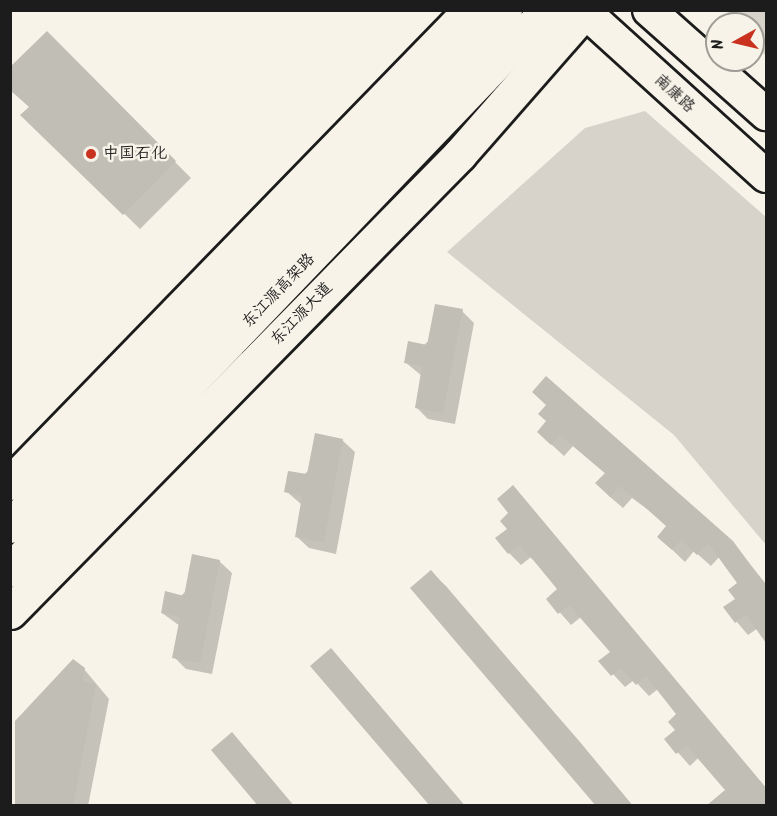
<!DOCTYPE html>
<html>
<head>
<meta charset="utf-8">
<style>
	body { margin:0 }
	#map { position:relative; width:777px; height:816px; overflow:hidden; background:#f7f3e8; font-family:Kalam,"LXGW WenKai TC",sans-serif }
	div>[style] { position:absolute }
	.green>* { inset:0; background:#d7d3cb }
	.shadow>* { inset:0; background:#0003 }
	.building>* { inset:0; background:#c0beb5 }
	.roads { filter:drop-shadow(2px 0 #1c1c1c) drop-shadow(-2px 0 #1c1c1c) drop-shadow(0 2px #1c1c1c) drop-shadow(0 -2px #1c1c1c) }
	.secondary>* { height:32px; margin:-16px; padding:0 16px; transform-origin:16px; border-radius:16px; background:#f7f3e8 }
	.primary>* { height:33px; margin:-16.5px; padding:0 16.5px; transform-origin:16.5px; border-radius:16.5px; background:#f7f3e8 }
	.highway>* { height:33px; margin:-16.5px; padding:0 16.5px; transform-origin:16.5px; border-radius:16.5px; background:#f7f3e8 }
	.dots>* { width:16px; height:16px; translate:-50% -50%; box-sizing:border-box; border:3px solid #f7f3e8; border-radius:50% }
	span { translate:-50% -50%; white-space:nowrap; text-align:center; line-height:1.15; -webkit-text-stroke:5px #f7f3e8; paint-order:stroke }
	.street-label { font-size:16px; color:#1c1c1c }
	.poi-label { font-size:16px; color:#1c1c1c }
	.left { translate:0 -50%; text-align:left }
	.frame { position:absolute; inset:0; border:12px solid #1c1c1c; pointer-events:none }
	.north { position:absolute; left:705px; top:12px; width:60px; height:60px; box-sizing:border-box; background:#f7f3e8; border:2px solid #9f9d96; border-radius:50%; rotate:262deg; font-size:16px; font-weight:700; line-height:24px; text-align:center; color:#1c1c1c }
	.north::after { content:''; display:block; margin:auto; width:21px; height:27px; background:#c8321e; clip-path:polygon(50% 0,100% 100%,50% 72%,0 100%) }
</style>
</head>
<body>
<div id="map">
	<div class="green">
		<div style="clip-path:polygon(726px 11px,766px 11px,766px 56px,753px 42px,753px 24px,738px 24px)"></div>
		<div style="clip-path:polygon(645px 111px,766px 217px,766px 545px,674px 435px,447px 252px,585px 128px)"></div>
	</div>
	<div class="shadow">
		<div style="clip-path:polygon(47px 34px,191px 178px,140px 229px,23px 115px,30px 107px)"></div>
		<div style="clip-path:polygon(462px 311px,474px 323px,455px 424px,428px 419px,416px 407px,422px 376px,405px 362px)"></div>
		<div style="clip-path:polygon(548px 421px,732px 542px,766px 584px,766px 639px,758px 628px,748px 635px,725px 608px,737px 599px,739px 583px,720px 556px,711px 566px,694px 551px,685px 562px,659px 537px,668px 527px,651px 512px,632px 498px,623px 508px,609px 496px,606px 474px,573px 446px,564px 456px,551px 444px)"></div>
		<div style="clip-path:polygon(342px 440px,355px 452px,336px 554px,309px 548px,296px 536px,302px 505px,286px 491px)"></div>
		<div style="clip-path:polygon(525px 500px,766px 788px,766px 806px,721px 806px,727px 790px,699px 757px,690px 766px,666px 739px,677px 730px,678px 714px,658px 689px,649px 696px,634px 680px,625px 687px,601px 661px,612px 652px,581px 617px,571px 625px,548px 599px,559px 590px,531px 557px,521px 565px,509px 553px,509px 529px)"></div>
		<div style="clip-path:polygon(219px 561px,232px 573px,212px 674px,186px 669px,174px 657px,180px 626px,162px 613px)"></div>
		<div style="clip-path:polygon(431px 572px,446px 586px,633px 806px,598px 806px)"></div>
		<div style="clip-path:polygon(331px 650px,345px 665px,465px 806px,430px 806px)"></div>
		<div style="clip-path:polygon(84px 669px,109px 699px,88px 806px,17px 806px)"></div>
		<div style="clip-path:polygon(232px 734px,244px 747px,294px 806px,260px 806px)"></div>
	</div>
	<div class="building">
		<div style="clip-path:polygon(47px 31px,176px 161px,123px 215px,20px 115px,29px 107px,10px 90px,10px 67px)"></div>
		<div style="clip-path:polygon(435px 304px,463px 309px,443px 413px,415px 408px,422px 366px,404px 363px,408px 341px,427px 345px)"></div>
		<div style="clip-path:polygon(546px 376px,733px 541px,766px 586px,766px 643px,746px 615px,735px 623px,723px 607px,735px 599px,728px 590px,737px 583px,708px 543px,697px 555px,681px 540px,672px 550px,657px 537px,666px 526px,637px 500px,619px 486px,610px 497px,595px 483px,605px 473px,560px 435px,551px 445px,537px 432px,546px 421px,538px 414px,546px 405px,532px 392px)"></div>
		<div style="clip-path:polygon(315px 433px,343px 439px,324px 542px,295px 537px,302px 496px,284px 492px,288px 471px,307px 474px)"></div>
		<div style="clip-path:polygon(513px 485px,766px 788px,766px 806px,706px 806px,725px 790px,687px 746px,676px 754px,664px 739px,675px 730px,668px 722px,676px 714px,646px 676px,636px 685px,621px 668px,611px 676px,598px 661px,610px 652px,569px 605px,558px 614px,546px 599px,557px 589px,534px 561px,519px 545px,508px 554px,495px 538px,507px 529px,500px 521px,508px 513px,497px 499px)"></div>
		<div style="clip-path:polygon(192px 554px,220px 560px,200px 663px,172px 658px,180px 617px,161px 613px,165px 591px,184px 596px)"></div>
		<div style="clip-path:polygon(431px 570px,580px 742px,633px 806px,596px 806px,410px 588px)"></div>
		<div style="clip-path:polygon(331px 648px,465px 806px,430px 806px,310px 666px)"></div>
		<div style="clip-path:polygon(73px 659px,85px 668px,83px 681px,96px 684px,73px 806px,15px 806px,15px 721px)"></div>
		<div style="clip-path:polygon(232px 732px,294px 806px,258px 806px,211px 750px)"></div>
	</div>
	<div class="roads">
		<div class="secondary">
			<div style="left:583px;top:10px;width:247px;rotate:42.2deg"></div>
			<div style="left:649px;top:10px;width:157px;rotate:41.6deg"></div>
		</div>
		<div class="primary">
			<div style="left:10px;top:483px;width:660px;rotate:-45.8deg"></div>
			<div style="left:10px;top:612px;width:642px;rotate:-45.5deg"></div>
			<div style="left:460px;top:154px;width:191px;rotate:-48.8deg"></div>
		</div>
		<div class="highway">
			<div style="left:10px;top:526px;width:715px;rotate:-46.19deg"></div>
			<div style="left:10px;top:570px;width:776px;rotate:-46.2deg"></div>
		</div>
	</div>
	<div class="dots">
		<div style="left:91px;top:154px;background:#c8321e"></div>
	</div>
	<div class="street-label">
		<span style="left:674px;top:94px;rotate:42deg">南康路</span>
		<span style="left:279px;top:291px;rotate:-46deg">东江源高架路</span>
		<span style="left:302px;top:314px;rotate:-46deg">东江源大道</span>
	</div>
	<div class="poi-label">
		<span class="left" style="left:103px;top:154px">中国石化</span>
	</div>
	<div class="frame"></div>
	<div class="north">N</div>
</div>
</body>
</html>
